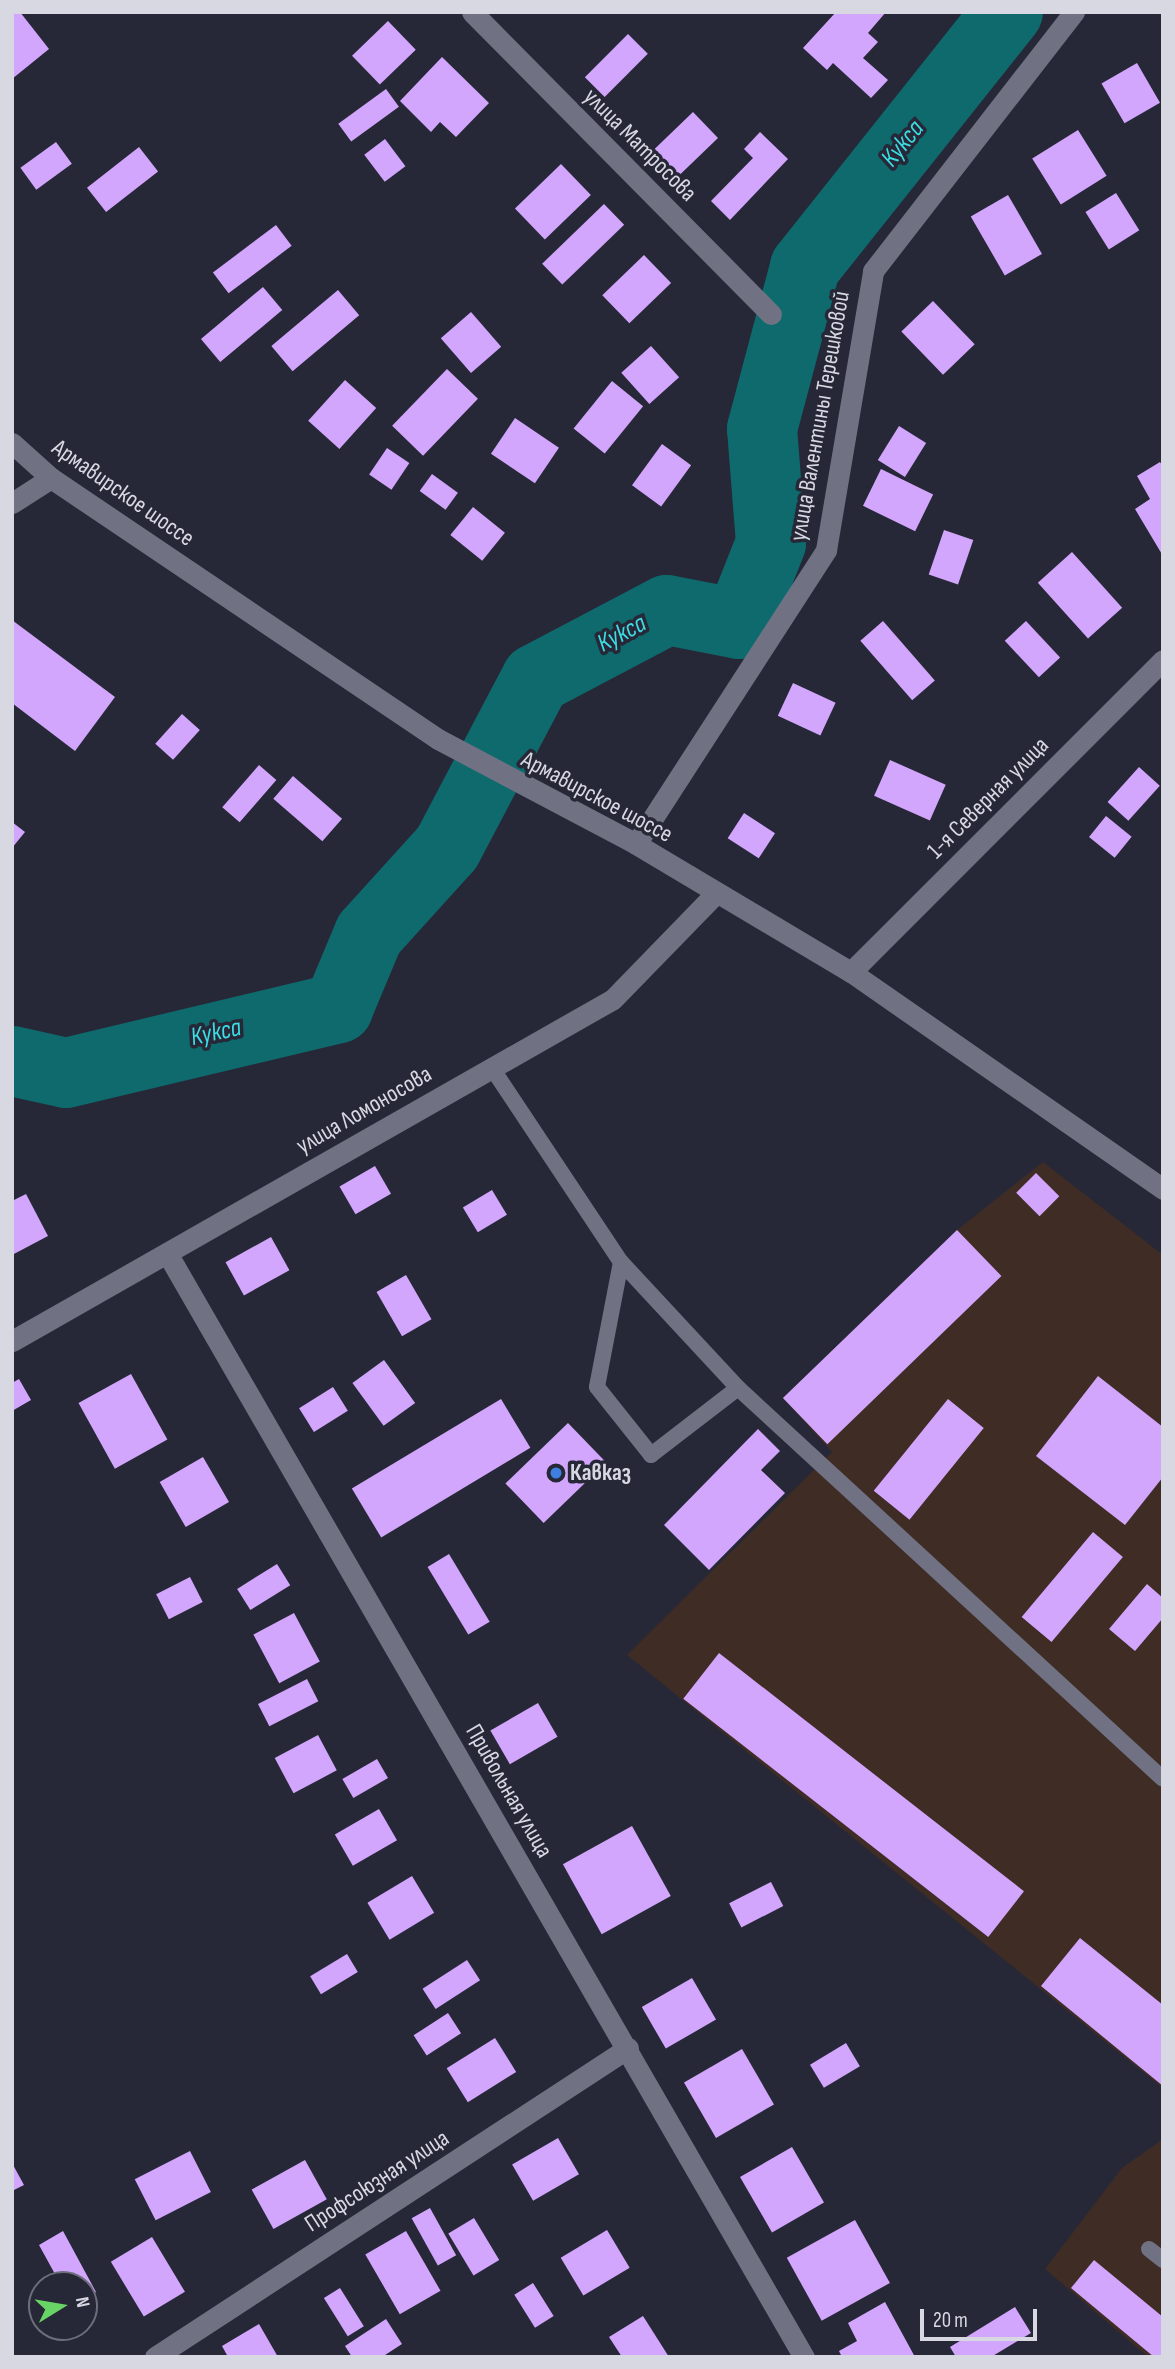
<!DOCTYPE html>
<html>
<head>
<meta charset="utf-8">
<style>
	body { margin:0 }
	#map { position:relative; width:1175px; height:2369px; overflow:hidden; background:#272837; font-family:"Sofia Sans Condensed",sans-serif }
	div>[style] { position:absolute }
	.industrial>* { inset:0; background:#3e2c25 }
	.river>* { height:70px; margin:-35px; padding:0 35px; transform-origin:35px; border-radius:35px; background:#0e6a6d }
	.building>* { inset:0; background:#d3a6fd; transform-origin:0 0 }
	.service>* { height:16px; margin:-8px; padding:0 8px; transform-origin:8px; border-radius:8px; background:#707284 }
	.minor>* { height:21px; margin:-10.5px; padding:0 10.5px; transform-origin:10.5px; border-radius:10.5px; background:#707284 }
	.tertiary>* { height:21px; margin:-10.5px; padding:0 10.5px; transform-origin:10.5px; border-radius:10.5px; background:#707284 }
	.secondary>* { height:21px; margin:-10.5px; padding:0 10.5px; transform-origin:10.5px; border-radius:10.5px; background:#707284 }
	.dots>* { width:19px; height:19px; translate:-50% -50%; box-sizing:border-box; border:4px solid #272837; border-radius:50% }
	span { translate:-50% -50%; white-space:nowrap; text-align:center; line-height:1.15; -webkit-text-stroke:7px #272837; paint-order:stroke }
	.street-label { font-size:24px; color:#d7d8e2 }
	.poi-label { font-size:24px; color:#d7d8e2; font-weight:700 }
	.left { translate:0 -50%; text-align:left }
	.water-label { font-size:26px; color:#3bdce2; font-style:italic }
	.frame { position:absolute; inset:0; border:14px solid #d7d8e2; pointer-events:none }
	.north { position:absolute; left:28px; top:2271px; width:70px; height:70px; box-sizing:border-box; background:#272837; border:2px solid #6d6e7b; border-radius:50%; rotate:79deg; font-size:19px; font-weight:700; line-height:28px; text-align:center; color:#d7d8e2 }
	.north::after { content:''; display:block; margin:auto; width:24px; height:32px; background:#68d465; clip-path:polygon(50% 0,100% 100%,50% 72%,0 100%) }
	.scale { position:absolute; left:920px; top:2309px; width:117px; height:32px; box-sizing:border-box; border:4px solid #d7d8e2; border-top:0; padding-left:9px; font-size:21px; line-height:24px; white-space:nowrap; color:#d7d8e2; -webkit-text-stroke:5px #272837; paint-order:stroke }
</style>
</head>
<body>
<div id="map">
	<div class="industrial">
		<div style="clip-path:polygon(1043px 1162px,1163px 1255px,1163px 2088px,627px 1655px,832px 1452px,783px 1398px,957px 1230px)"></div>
		<div style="clip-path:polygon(1163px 2139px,1163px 2357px,1148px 2357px,1045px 2269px,1122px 2168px)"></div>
	</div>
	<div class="river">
		<div style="left:12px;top:1061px;width:55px;rotate:12.5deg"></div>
		<div style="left:66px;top:1073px;width:280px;rotate:-13.4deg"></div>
		<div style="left:338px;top:1008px;width:80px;rotate:-67.3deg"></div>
		<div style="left:369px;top:934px;width:116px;rotate:-47.8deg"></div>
		<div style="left:447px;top:848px;width:191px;rotate:-62.2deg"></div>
		<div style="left:536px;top:679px;width:148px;rotate:-27.8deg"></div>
		<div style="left:667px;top:610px;width:73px;rotate:11deg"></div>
		<div style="left:739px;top:624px;width:87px;rotate:-68.4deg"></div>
		<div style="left:771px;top:543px;width:114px;rotate:-94.5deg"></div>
		<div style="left:762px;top:429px;width:168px;rotate:-75.1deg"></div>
		<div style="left:805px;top:267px;width:326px;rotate:-51.5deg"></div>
	</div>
	<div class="building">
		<div style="clip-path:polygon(12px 12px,20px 12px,49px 49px,12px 79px)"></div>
		<div style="clip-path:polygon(836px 12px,886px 12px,868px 33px,878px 42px,863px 58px,888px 80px,871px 98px,833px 63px,827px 70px,803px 48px)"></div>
		<div style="left:388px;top:21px;width:40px;height:50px;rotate:46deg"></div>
		<div style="left:628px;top:34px;width:28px;height:61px;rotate:45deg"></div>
		<div style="clip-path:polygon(442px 57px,489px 103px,456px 137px,440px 122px,431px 132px,400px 101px)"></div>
		<div style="left:1137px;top:63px;width:46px;height:41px;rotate:60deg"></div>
		<div style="left:386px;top:89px;width:22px;height:59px;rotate:54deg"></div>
		<div style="left:693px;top:112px;width:36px;height:61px;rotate:46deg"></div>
		<div style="left:1078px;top:130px;width:54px;height:54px;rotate:58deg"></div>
		<div style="clip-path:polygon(760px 132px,788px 159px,730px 220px,711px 201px,753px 158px,744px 149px)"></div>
		<div style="left:385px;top:139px;width:34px;height:26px;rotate:53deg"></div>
		<div style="left:56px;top:142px;width:27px;height:44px;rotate:54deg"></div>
		<div style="left:139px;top:147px;width:31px;height:66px;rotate:52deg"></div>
		<div style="left:561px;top:164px;width:43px;height:64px;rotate:46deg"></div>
		<div style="left:1116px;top:193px;width:44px;height:36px;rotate:58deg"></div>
		<div style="left:1008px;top:195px;width:68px;height:43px;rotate:60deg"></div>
		<div style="left:604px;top:204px;width:29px;height:86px;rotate:46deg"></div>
		<div style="left:276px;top:225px;width:26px;height:79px;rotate:53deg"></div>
		<div style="left:644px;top:255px;width:39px;height:58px;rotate:46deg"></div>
		<div style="left:263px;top:287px;width:30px;height:81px;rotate:50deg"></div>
		<div style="left:338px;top:290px;width:33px;height:87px;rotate:50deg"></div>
		<div style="left:933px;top:301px;width:60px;height:44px;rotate:46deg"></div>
		<div style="left:471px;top:312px;width:46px;height:40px;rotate:49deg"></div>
		<div style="left:651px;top:346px;width:42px;height:40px;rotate:48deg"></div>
		<div style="left:447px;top:369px;width:43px;height:79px;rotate:44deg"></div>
		<div style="left:345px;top:380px;width:42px;height:55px;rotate:42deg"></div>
		<div style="left:612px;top:381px;width:40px;height:61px;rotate:39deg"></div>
		<div style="left:515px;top:418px;width:53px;height:43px;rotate:34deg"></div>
		<div style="left:899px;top:426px;width:32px;height:40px;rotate:32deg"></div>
		<div style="left:662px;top:444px;width:36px;height:51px;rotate:36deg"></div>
		<div style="left:387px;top:448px;width:27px;height:32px;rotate:34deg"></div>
		<div style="clip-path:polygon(1160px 462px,1163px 467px,1163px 556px,1135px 509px,1150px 499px,1137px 476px)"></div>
		<div style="left:881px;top:469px;width:58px;height:41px;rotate:26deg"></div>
		<div style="left:432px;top:474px;width:32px;height:21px;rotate:36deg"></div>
		<div style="left:473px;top:507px;width:41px;height:36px;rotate:39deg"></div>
		<div style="left:944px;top:530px;width:31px;height:47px;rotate:19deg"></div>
		<div style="left:1072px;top:552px;width:75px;height:46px;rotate:48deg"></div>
		<div style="clip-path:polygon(12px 620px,115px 697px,75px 751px,12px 703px)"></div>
		<div style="left:883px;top:621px;width:79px;height:30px;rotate:49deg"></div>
		<div style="left:1026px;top:621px;width:50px;height:29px;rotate:47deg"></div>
		<div style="left:793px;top:683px;width:47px;height:36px;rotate:25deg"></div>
		<div style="left:182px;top:714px;width:24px;height:40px;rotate:42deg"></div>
		<div style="left:890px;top:760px;width:61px;height:39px;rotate:24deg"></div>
		<div style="left:259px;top:765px;width:23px;height:56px;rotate:41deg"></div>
		<div style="left:1139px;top:767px;width:28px;height:47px;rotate:42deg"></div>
		<div style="left:293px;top:776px;width:65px;height:30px;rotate:41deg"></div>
		<div style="left:744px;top:813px;width:37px;height:30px;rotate:33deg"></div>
		<div style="left:1106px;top:816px;width:33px;height:27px;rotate:39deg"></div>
		<div style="clip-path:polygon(12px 822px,25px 832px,12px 848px)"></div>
		<div style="left:375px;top:1166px;width:32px;height:41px;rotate:60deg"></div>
		<div style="left:1036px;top:1173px;width:33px;height:28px;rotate:45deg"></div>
		<div style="left:492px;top:1190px;width:29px;height:34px;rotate:59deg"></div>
		<div style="clip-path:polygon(26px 1194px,48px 1236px,12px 1255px,12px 1201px)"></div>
		<div style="left:957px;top:1230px;width:64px;height:242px;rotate:46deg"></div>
		<div style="left:271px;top:1237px;width:38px;height:52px;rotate:61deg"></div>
		<div style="left:406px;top:1275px;width:51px;height:34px;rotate:60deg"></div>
		<div style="left:384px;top:1360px;width:53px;height:39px;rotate:54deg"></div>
		<div style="left:131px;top:1374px;width:75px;height:60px;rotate:61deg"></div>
		<div style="clip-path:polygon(1098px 1376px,1163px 1427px,1163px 1477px,1125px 1525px,1036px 1456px)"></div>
		<div style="clip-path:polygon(19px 1379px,31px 1400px,12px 1411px,12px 1383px)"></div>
		<div style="left:333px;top:1387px;width:28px;height:40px;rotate:58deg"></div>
		<div style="left:501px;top:1399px;width:57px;height:174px;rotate:59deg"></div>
		<div style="left:948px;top:1399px;width:46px;height:118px;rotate:39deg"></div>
		<div style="left:568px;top:1423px;width:55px;height:87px;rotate:46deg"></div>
		<div style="clip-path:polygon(758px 1429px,780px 1451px,761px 1470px,785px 1493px,709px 1570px,664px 1525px)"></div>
		<div style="left:203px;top:1457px;width:52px;height:50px;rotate:60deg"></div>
		<div style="left:1093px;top:1532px;width:39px;height:111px;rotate:40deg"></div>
		<div style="left:449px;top:1554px;width:79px;height:25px;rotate:59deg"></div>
		<div style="left:277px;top:1564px;width:25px;height:47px;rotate:58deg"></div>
		<div style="left:190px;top:1577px;width:28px;height:38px;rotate:63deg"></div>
		<div style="clip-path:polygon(1147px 1584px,1163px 1598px,1163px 1618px,1135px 1651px,1109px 1629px)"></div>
		<div style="left:294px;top:1613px;width:55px;height:46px;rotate:62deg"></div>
		<div style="left:719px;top:1653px;width:387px;height:58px;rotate:38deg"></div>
		<div style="left:307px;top:1679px;width:25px;height:55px;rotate:63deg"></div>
		<div style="left:538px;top:1703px;width:39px;height:55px;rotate:60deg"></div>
		<div style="left:318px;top:1735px;width:40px;height:49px;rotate:62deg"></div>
		<div style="left:377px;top:1759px;width:22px;height:40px;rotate:60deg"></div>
		<div style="left:379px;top:1809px;width:36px;height:51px;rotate:60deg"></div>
		<div style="left:632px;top:1826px;width:80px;height:79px;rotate:61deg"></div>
		<div style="left:412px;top:1876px;width:43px;height:52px;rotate:59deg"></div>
		<div style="left:771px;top:1882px;width:27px;height:47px;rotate:63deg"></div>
		<div style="clip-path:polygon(1080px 1938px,1163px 2005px,1163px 2086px,1041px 1986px)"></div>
		<div style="left:347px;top:1954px;width:21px;height:43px;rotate:59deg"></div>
		<div style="left:467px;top:1960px;width:24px;height:53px;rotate:57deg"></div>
		<div style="left:692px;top:1978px;width:48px;height:58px;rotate:60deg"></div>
		<div style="left:448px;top:2013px;width:24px;height:41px;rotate:57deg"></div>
		<div style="left:495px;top:2038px;width:40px;height:57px;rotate:58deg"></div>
		<div style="left:846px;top:2043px;width:27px;height:42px;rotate:59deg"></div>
		<div style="left:742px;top:2049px;width:64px;height:67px;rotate:60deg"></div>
		<div style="left:558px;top:2138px;width:42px;height:53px;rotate:60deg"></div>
		<div style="left:792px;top:2147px;width:64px;height:60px;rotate:60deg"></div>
		<div style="left:190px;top:2151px;width:46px;height:62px;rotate:63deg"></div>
		<div style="left:305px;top:2160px;width:45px;height:61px;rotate:61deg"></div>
		<div style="clip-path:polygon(12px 2163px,24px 2185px,12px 2191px)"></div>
		<div style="left:430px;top:2208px;width:54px;height:21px;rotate:61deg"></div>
		<div style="left:474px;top:2218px;width:49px;height:30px;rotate:59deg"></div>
		<div style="left:855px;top:2220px;width:72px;height:78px;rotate:61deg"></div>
		<div style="left:607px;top:2230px;width:44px;height:54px;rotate:59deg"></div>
		<div style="clip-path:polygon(63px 2231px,96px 2292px,84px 2299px,84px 2285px,61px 2285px,39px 2245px)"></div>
		<div style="left:406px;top:2231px;width:69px;height:47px;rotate:60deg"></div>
		<div style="left:152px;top:2237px;width:64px;height:48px;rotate:59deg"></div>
		<div style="clip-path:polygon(1094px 2260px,1163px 2317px,1163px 2357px,1154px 2357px,1071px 2288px)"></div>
		<div style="left:533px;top:2283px;width:39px;height:22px;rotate:58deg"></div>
		<div style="left:340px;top:2288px;width:45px;height:19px;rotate:58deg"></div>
		<div style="clip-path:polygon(885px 2302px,915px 2357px,842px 2357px,839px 2351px,857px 2341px,848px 2323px)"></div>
		<div style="clip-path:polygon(1015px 2307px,1031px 2333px,991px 2357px,956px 2357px,950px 2347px)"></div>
		<div style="clip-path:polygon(643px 2316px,669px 2357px,622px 2357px,609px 2337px)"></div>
		<div style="clip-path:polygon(386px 2319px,402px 2344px,382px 2357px,352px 2357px,345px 2346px)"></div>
		<div style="clip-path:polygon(259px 2324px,278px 2357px,228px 2357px,222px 2346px)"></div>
	</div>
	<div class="service">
		<div style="left:492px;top:1068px;width:233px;rotate:56.4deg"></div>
		<div style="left:621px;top:1262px;width:172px;rotate:47.1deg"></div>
		<div style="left:738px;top:1388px;width:577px;rotate:42.61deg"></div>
		<div style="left:621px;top:1262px;width:127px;rotate:100.9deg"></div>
		<div style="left:597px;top:1387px;width:87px;rotate:51.5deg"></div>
		<div style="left:651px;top:1455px;width:110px;rotate:-37.6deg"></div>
		<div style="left:1149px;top:2249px;width:18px;rotate:38deg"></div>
	</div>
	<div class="minor">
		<div style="left:472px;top:12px;width:425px;rotate:45.3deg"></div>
		<div style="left:12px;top:503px;width:46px;rotate:-32.7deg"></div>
		<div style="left:636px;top:844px;width:350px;rotate:-57.1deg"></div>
		<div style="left:826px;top:550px;width:283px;rotate:-80.4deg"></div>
		<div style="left:873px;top:271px;width:328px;rotate:-52.2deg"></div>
		<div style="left:851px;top:972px;width:441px;rotate:-45deg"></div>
		<div style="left:167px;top:1253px;width:1275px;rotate:60.02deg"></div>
		<div style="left:155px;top:2357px;width:565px;rotate:-33.16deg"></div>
	</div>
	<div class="tertiary">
		<div style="left:12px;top:1341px;width:691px;rotate:-29.64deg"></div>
		<div style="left:613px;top:999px;width:148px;rotate:-45.8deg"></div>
	</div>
	<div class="secondary">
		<div style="left:12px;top:443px;width:52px;rotate:41.9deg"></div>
		<div style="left:51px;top:478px;width:467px;rotate:34deg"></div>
		<div style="left:438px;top:739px;width:224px;rotate:27.9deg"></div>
		<div style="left:636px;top:844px;width:250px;rotate:30.8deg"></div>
		<div style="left:851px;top:972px;width:380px;rotate:34.8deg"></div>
	</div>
	<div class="dots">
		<div style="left:556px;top:1473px;background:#3f7fe0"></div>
	</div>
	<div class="street-label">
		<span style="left:640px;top:145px;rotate:45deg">улица Матросова</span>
		<span style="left:820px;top:416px;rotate:-80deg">улица Валентины Терешковой</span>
		<span style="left:123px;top:493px;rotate:35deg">Армавирское шоссе</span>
		<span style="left:597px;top:797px;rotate:28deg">Армавирское шоссе</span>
		<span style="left:988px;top:798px;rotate:-45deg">1-я Северная улица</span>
		<span style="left:364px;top:1110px;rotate:-30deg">улица Ломоносова</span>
		<span style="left:509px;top:1791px;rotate:60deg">Привольная улица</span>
		<span style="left:377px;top:2181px;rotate:-33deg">Профсоюзная улица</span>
	</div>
	<div class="poi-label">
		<span class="left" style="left:570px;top:1473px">Кавказ</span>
	</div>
	<div class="water-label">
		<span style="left:903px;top:144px;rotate:-51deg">Кукса</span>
		<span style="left:622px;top:634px;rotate:-28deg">Кукса</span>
		<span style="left:216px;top:1033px;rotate:-12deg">Кукса</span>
	</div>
	<div class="frame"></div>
	<div class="north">N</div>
	<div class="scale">20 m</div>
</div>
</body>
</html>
